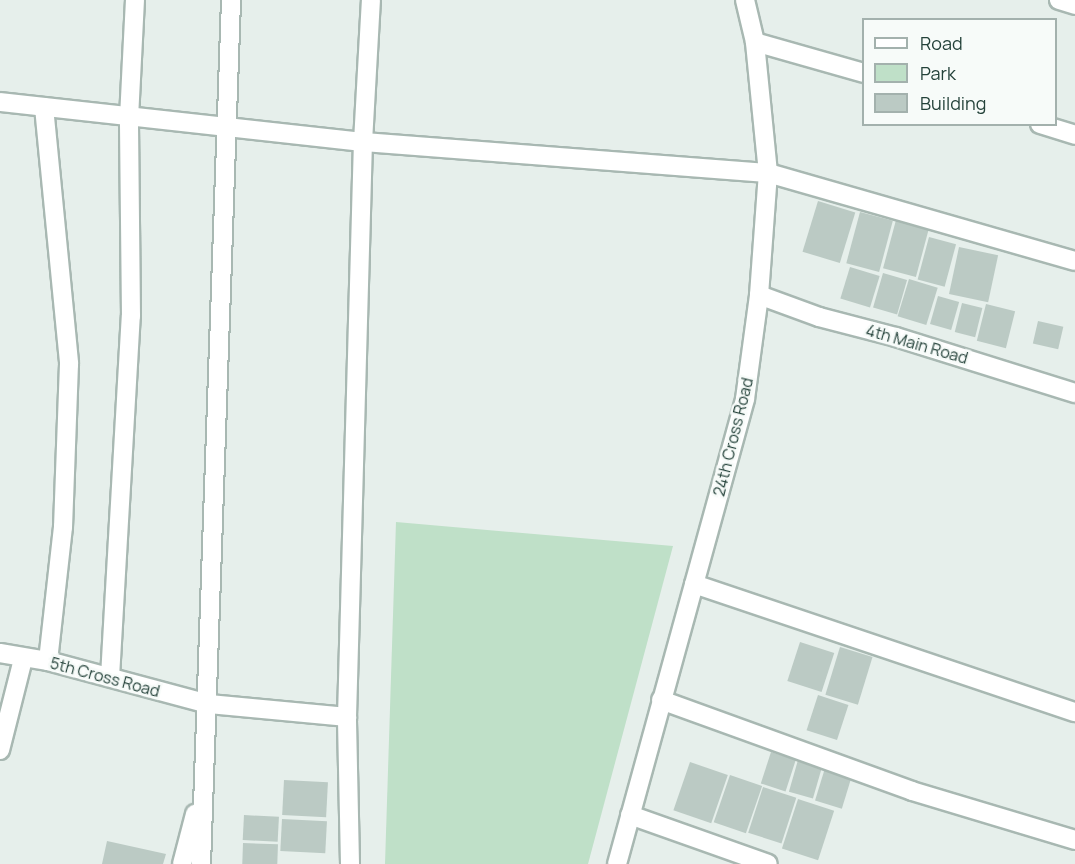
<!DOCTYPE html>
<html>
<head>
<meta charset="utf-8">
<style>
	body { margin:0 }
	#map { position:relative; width:1075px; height:864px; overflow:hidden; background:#e6efeb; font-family:Manrope,sans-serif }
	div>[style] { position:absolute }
	.green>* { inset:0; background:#bfe0c8 }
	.building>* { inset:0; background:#bbcac4; transform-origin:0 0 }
	.roads { filter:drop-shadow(2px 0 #a8b8b2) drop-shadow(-2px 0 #a8b8b2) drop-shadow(0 2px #a8b8b2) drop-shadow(0 -2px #a8b8b2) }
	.minor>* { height:18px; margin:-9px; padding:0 9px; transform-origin:9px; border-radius:9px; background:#fff }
	.tertiary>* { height:18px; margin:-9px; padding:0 9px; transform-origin:9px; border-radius:9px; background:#fff }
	span { translate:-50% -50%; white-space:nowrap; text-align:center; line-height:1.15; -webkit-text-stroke:5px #f7fbf9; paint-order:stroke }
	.street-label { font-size:16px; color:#24423a }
	.legend { position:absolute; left:862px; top:18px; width:195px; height:108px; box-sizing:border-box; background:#f7fbf9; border:2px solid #a3b1ad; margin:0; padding:8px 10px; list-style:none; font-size:18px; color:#24423a }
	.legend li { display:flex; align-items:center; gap:12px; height:30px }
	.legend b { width:30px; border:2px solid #a3b1ad }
</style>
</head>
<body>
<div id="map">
	<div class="green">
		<div style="clip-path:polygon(396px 522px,673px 546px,588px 864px,385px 864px)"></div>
	</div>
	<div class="building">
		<div style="left:818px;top:201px;width:39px;height:53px;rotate:17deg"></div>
		<div style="left:860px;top:212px;width:34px;height:53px;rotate:15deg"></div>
		<div style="left:896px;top:220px;width:34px;height:50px;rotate:15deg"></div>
		<div style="left:929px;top:237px;width:28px;height:44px;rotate:15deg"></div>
		<div style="left:959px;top:247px;width:40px;height:48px;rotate:12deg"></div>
		<div style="left:850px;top:267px;width:31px;height:33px;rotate:17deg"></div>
		<div style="left:883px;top:273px;width:25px;height:36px;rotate:16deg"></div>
		<div style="left:909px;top:279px;width:30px;height:39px;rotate:17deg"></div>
		<div style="left:938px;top:296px;width:22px;height:29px;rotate:16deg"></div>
		<div style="left:962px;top:303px;width:21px;height:30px;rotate:14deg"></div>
		<div style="left:986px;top:304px;width:30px;height:38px;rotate:14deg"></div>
		<div style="left:1038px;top:321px;width:26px;height:23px;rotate:13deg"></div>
		<div style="left:800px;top:642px;width:36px;height:41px;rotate:18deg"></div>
		<div style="left:840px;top:647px;width:34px;height:50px;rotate:17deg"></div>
		<div style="left:818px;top:695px;width:32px;height:37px;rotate:18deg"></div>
		<div style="left:771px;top:752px;width:26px;height:33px;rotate:18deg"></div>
		<div style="left:798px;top:760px;width:25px;height:33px;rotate:16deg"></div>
		<div style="left:690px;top:762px;width:40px;height:51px;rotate:19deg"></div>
		<div style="left:825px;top:768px;width:28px;height:34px;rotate:17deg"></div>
		<div style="left:730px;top:775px;width:34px;height:50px;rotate:19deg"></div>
		<div style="left:284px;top:780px;width:44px;height:35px;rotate:3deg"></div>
		<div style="left:763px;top:787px;width:35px;height:48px;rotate:18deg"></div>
		<div style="left:798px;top:799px;width:38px;height:52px;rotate:18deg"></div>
		<div style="left:244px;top:815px;width:35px;height:25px;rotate:3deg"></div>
		<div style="left:282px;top:819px;width:45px;height:32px;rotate:3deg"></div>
		<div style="clip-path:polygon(107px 841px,166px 854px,163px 864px,102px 864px)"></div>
		<div style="left:243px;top:843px;width:35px;height:21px;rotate:2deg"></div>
	</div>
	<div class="roads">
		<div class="minor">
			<div style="left:1059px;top:0;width:17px;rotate:17deg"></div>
			<div style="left:755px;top:42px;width:113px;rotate:15.9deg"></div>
			<div style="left:0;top:102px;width:365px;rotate:6.3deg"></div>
			<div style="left:363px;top:142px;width:406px;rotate:4.4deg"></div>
			<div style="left:768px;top:173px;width:319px;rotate:16deg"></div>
			<div style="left:44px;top:107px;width:258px;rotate:84.4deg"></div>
			<div style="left:69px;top:364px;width:163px;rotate:92.1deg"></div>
			<div style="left:63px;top:527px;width:135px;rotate:96.4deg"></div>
			<div style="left:1040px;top:124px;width:37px;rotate:17deg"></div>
			<div style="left:759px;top:295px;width:64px;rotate:20.1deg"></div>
			<div style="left:819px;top:317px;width:80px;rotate:14.6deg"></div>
			<div style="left:896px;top:337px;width:188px;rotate:17.4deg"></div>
			<div style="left:694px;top:584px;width:402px;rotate:18.6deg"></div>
			<div style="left:110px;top:677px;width:362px;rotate:-86.7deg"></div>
			<div style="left:131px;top:316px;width:198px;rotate:-90.6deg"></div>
			<div style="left:129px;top:118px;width:118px;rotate:-87.1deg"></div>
			<div style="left:661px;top:700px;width:267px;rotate:19.9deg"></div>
			<div style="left:912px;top:791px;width:170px;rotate:16.7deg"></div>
			<div style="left:0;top:750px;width:94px;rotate:-75.8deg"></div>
			<div style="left:630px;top:815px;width:146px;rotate:19.5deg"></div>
			<div style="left:182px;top:864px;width:52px;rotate:-75.4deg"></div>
			<div style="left:201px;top:864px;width:865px;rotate:-88.01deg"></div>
		</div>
		<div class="tertiary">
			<div style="left:0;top:653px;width:49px;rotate:9.5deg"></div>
			<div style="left:48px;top:661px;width:167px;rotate:15deg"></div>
			<div style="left:209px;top:704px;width:139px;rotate:5.4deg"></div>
			<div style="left:350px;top:864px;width:147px;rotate:-91.2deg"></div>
			<div style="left:347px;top:717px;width:575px;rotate:-88.41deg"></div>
			<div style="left:363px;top:142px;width:142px;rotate:-86.8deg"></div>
			<div style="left:617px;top:864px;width:482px;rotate:-74.6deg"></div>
			<div style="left:745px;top:399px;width:105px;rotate:-82.3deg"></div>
			<div style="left:759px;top:295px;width:122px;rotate:-85.8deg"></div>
			<div style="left:768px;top:173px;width:132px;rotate:-95.7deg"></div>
			<div style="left:755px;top:42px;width:43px;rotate:-103.4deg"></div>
		</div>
	</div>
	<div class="street-label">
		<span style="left:917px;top:344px;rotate:16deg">4th Main Road</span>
		<span style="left:733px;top:437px;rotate:-76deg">24th Cross Road</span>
		<span style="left:105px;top:677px;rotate:15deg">5th Cross Road</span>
	</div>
	<ul class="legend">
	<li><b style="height:8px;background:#fff"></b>Road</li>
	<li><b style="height:16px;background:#bfe0c8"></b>Park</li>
	<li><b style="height:16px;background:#bbcac4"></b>Building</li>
	</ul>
</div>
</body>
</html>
